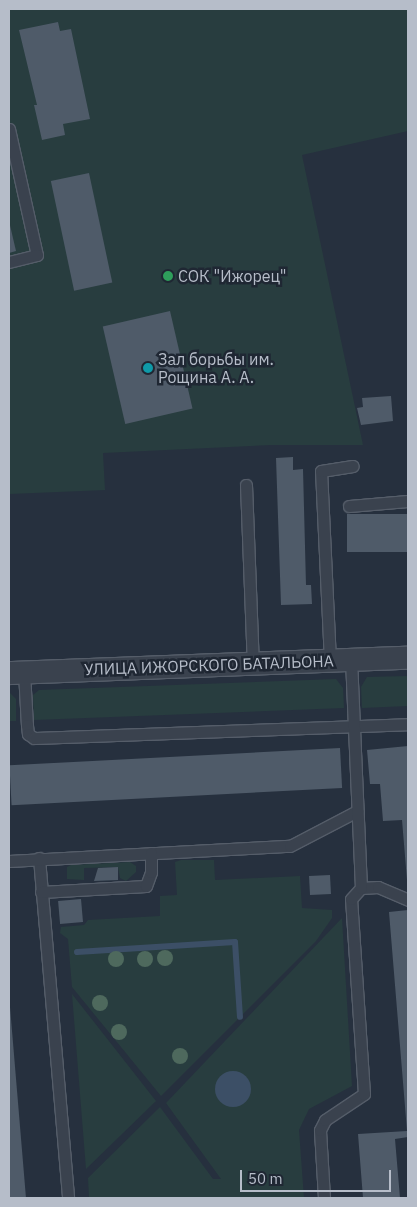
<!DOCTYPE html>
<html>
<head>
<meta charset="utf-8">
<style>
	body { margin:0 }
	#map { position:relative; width:417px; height:1207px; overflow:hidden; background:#26303e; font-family:"IBM Plex Sans",sans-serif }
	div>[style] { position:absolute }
	.green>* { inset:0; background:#283d3f }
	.water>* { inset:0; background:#3c4f66 }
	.round { border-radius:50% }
	.stream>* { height:6px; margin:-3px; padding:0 3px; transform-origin:3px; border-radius:3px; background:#3c4f66 }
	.building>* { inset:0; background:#4f5b69; transform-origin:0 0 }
	.roads { filter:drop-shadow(1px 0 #555d69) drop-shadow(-1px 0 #555d69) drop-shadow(0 1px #555d69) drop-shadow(0 -1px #555d69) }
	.lane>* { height:11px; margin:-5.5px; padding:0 5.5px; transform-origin:5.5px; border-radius:5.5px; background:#3a424e }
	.street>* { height:22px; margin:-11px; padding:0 11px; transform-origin:11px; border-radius:11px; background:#3a424e }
	.trees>* { width:16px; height:16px; margin:-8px; border-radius:50%; background:#4e695d }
	.dots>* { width:14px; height:14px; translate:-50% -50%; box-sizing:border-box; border:2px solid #1f2733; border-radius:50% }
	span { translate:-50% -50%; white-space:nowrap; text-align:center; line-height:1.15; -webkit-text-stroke:5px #1f2733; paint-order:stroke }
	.poi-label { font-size:16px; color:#b6bdc9 }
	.left { translate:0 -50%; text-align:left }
	.street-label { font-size:16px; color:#b6bdc9 }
	.frame { position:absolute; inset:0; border:10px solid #b6bdc9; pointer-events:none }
	.scale { position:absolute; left:240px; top:1170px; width:151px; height:22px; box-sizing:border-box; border:2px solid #b6bdc9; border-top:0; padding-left:6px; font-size:15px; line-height:18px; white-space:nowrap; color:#b6bdc9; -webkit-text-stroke:4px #1f2733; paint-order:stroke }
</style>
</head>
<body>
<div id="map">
	<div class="green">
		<div style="clip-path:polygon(9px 9px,408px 9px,408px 131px,302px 155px,363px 445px,271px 445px,103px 453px,105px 490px,9px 494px)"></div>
		<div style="clip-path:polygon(408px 676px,408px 706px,362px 708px,361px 687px,367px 677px)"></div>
		<div style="clip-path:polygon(336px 679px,343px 688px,344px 708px,34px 720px,33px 695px,39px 690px)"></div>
		<div style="clip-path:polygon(9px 692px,16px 699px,16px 721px,9px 721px)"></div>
		<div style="clip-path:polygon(181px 860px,214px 860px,215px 880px,300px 876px,302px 908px,332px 910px,332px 918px,316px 941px,161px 1096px,72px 987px,68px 939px,60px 933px,61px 927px,84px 925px,88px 920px,160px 916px,160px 896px,177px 895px,175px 862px)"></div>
		<div style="clip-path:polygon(130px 862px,136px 866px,136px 872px,126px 881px,120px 878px,118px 867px,84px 868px,84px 880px,67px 879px,67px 867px,71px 865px)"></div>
		<div style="clip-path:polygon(342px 918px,352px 1086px,309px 1109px,299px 1130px,304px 1198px,89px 1198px,88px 1178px,160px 1107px,213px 1179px,221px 1179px,166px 1103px)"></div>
		<div style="clip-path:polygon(72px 994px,156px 1101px,86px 1169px)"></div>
	</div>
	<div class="water">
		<div class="round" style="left:215px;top:1071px;width:36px;height:36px"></div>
	</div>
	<div class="stream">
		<div style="left:77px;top:952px;width:158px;rotate:-3.6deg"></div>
		<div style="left:235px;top:942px;width:75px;rotate:86.2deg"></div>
	</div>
	<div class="building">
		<div style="clip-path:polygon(58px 22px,60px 31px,71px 29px,90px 119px,63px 124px,65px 135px,42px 140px,34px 105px,37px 105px,19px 30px)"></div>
		<div style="left:89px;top:173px;width:112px;height:39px;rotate:78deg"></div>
		<div style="clip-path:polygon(9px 221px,16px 251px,9px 253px)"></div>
		<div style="left:170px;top:311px;width:100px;height:69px;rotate:77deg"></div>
		<div style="clip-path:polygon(391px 396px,393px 421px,361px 425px,357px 408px,363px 407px,362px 398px)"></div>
		<div style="clip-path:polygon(293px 457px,293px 470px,303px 469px,306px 585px,311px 585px,312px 604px,281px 605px,276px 458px)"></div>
		<div style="left:408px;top:514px;width:38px;height:61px;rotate:90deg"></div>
		<div style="clip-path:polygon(408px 746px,408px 880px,407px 880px,402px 820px,383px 821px,380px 784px,370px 784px,367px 750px)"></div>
		<div style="left:340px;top:748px;width:40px;height:331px;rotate:87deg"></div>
		<div style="clip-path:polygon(118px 867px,118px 880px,94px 881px,98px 868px)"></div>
		<div style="left:330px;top:875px;width:19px;height:21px;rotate:87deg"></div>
		<div style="left:81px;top:899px;width:23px;height:23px;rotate:85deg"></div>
		<div style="clip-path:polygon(408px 910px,408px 1137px,395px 1139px,400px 1198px,363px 1198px,358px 1134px,407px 1131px,389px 912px)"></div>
		<div style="clip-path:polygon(9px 1007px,10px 1007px,26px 1198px,9px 1198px)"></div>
	</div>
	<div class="roads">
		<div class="lane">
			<div style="left:9px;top:129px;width:129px;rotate:77.5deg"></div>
			<div style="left:37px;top:255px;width:29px;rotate:166deg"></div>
			<div style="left:246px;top:485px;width:179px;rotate:87.8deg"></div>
			<div style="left:349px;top:506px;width:59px;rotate:-4.8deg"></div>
			<div style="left:330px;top:661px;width:190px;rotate:-92.7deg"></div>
			<div style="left:321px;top:471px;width:32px;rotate:-9deg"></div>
			<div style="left:24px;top:672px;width:53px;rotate:86.8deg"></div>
			<div style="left:27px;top:725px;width:9px;rotate:84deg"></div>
			<div style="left:28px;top:734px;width:7px;rotate:34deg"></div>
			<div style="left:34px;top:738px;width:374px;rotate:-2.1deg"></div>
			<div style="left:39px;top:858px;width:341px;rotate:85.1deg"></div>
			<div style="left:9px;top:861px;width:281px;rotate:-3.1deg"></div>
			<div style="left:290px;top:846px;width:76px;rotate:-27.6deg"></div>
			<div style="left:361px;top:888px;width:17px;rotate:-3deg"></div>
			<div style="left:378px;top:887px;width:33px;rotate:23deg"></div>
			<div style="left:41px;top:892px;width:105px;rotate:-3.3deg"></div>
			<div style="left:146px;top:886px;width:15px;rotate:-70deg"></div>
			<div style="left:151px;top:872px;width:19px;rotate:-90deg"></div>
			<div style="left:324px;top:1198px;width:68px;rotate:-93.4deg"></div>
			<div style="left:320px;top:1130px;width:11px;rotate:-63deg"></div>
			<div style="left:325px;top:1120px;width:47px;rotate:-33.7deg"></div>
			<div style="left:364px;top:1094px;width:195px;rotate:-93.8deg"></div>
			<div style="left:351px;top:899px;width:15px;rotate:-48deg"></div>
			<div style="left:361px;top:888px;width:228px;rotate:-92.5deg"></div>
		</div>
		<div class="street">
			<div style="left:9px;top:673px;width:399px;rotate:-2.2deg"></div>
		</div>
	</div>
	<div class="trees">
		<div style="left:165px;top:958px"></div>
		<div style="left:116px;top:959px"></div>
		<div style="left:145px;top:959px"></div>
		<div style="left:100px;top:1003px"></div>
		<div style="left:119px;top:1032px"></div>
		<div style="left:180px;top:1056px"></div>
	</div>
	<div class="dots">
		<div style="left:168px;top:276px;background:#2e9e5b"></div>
		<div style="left:148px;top:368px;background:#0f9aa8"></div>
	</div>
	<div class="poi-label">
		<span class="left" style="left:178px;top:276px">СОК "Ижорец"</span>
		<span class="left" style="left:158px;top:368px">Зал борьбы им.<br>Рощина А. А.</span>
	</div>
	<div class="street-label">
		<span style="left:209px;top:665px;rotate:-2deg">УЛИЦА ИЖОРСКОГО БАТАЛЬОНА</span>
	</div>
	<div class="frame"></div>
	<div class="scale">50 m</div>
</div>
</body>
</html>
